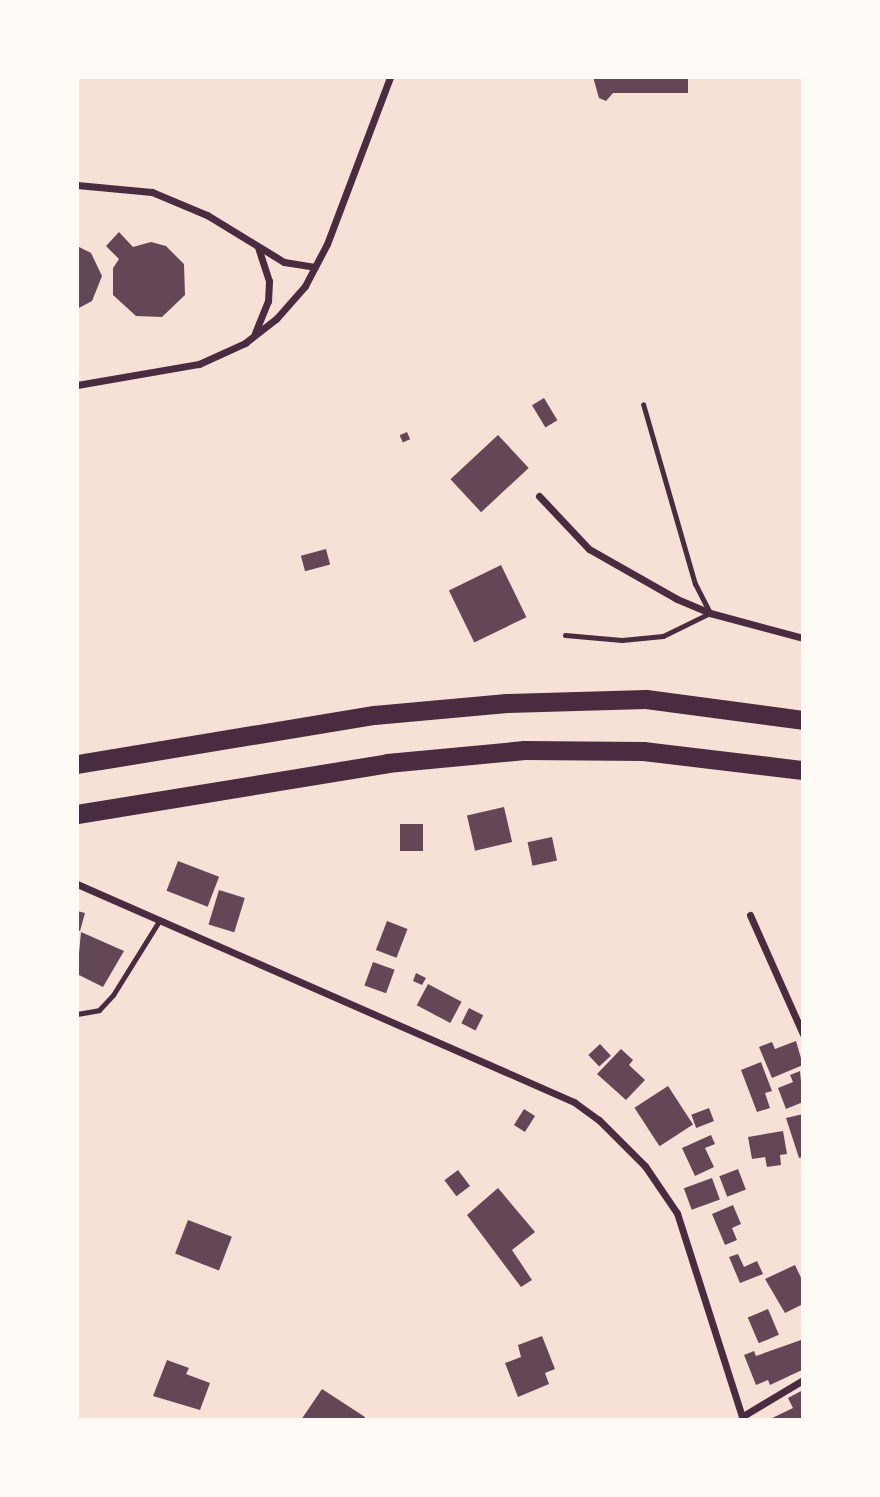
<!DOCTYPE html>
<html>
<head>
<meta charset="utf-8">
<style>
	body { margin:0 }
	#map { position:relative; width:880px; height:1497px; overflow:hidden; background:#f7e1d7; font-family:"Asap Condensed",sans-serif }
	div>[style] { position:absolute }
	.building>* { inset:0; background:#644757; transform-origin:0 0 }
	.service>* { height:5px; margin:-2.5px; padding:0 2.5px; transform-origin:2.5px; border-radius:2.5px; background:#4a2c40 }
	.minor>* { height:7px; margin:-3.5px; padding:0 3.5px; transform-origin:3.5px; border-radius:3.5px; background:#4a2c40 }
	.trunk>* { height:19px; margin:-9.5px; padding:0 9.5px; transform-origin:9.5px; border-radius:9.5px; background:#4a2c40 }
	span { translate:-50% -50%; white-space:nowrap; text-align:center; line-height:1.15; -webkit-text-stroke:5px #fffaf5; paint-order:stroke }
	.frame { position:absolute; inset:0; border:79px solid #fffaf5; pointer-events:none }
</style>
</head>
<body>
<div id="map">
	<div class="building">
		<div style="clip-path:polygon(593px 77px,688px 77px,688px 93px,613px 93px,606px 101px,599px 98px)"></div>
		<div style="clip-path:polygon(119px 232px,133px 247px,151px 242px,166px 246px,184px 264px,185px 295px,162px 317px,136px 316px,113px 295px,113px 268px,119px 259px,106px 246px)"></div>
		<div style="clip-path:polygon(77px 246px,91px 253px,102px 276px,92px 301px,77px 309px)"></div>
		<div style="left:544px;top:398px;width:26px;height:14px;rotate:59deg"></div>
		<div style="left:407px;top:432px;width:8px;height:8px;rotate:67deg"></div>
		<div style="left:498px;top:435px;width:45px;height:65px;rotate:47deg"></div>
		<div style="left:326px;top:549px;width:16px;height:26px;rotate:75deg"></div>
		<div style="left:501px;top:565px;width:58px;height:58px;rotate:64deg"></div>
		<div style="left:504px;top:807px;width:36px;height:38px;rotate:77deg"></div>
		<div style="left:400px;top:824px;width:23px;height:27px"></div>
		<div style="left:552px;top:837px;width:24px;height:25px;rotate:78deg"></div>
		<div style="left:178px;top:861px;width:44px;height:32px;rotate:21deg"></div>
		<div style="left:219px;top:890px;width:27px;height:36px;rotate:17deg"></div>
		<div style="clip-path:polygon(77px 911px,85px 913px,80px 931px,77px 930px)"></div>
		<div style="left:387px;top:921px;width:22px;height:31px;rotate:21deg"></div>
		<div style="clip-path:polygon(81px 932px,124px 951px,103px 987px,77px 974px)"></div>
		<div style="left:373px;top:962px;width:23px;height:25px;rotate:20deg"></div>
		<div style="clip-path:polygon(416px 973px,426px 978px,422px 985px,413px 981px)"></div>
		<div style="left:428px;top:984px;width:38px;height:24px;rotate:28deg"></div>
		<div style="left:469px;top:1008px;width:16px;height:17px;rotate:27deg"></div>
		<div style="clip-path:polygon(796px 1041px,803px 1065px,772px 1078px,759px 1047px,772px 1042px,775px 1049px)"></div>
		<div style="left:600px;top:1044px;width:16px;height:16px;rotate:47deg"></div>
		<div style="clip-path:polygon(621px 1049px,633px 1060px,629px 1065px,645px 1080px,626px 1100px,597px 1074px)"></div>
		<div style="clip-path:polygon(761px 1062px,772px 1091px,765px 1093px,770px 1108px,757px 1112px,741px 1070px)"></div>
		<div style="clip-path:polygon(800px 1071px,803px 1102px,786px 1109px,778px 1088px,793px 1082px,790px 1075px)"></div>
		<div style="left:668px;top:1086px;width:46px;height:40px;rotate:57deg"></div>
		<div style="left:709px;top:1108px;width:14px;height:19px;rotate:69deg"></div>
		<div style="left:524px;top:1109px;width:13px;height:19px;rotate:32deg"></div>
		<div style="clip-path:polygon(803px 1114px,803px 1157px,799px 1158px,786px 1118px)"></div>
		<div style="clip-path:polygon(783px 1131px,787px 1154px,780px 1155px,781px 1165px,767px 1167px,765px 1157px,752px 1159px,748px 1137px)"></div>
		<div style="clip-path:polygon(711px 1135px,715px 1144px,705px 1148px,714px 1167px,695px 1176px,682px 1148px)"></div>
		<div style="left:738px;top:1169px;width:22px;height:20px;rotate:69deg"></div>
		<div style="left:458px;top:1170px;width:20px;height:17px;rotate:53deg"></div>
		<div style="left:712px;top:1178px;width:23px;height:30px;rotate:70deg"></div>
		<div style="clip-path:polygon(498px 1188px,535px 1232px,512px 1250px,532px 1280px,521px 1287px,467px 1215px)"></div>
		<div style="clip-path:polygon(733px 1205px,741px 1224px,732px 1228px,737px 1240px,725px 1245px,712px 1214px)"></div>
		<div style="left:188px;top:1220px;width:47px;height:36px;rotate:21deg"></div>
		<div style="clip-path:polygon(738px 1254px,744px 1267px,757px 1261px,763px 1274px,740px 1283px,729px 1257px)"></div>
		<div style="clip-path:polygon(795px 1265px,803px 1282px,803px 1304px,785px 1313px,765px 1279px)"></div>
		<div style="left:768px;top:1309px;width:28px;height:22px;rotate:67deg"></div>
		<div style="clip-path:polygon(542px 1336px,555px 1369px,545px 1373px,549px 1384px,518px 1397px,505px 1363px,521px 1357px,518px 1345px)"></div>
		<div style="clip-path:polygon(801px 1340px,802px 1370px,770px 1385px,768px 1380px,756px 1385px,744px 1355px,754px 1351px,756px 1356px)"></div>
		<div style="clip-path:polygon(167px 1360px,189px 1368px,186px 1374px,210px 1383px,200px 1410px,153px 1396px)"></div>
		<div style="clip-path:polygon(322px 1389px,365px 1417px,364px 1420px,301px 1420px)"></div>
		<div style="clip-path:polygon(803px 1390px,803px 1420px,768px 1420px,793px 1408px,788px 1398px)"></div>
	</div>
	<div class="service">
		<div style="left:565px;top:635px;width:57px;rotate:5deg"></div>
		<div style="left:622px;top:640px;width:41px;rotate:-5.6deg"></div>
		<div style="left:663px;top:636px;width:52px;rotate:-26.1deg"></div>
		<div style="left:710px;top:613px;width:33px;rotate:-117deg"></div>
		<div style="left:695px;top:584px;width:187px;rotate:-106.1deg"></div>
		<div style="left:77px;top:1014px;width:22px;rotate:-10deg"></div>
		<div style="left:99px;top:1010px;width:21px;rotate:-47deg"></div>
		<div style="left:113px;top:995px;width:87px;rotate:-58.1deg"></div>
	</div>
	<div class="minor">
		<div style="left:77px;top:185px;width:75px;rotate:5.3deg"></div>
		<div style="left:152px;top:192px;width:60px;rotate:22.7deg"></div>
		<div style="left:207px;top:215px;width:90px;rotate:31.4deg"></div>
		<div style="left:284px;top:262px;width:31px;rotate:9deg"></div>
		<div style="left:255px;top:333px;width:35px;rotate:-68deg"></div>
		<div style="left:268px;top:301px;width:20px;rotate:-87deg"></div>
		<div style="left:269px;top:281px;width:35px;rotate:-108deg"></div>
		<div style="left:77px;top:385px;width:124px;rotate:-9.8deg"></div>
		<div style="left:199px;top:364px;width:51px;rotate:-24.5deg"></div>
		<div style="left:245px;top:343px;width:39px;rotate:-38deg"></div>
		<div style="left:276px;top:319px;width:44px;rotate:-48.7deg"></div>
		<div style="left:305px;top:286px;width:47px;rotate:-62.4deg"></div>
		<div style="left:327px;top:244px;width:178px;rotate:-69.3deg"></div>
		<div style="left:539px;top:496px;width:73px;rotate:46.7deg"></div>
		<div style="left:589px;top:549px;width:101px;rotate:29.6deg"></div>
		<div style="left:677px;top:599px;width:36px;rotate:23deg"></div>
		<div style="left:710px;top:613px;width:96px;rotate:15deg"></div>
		<div style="left:77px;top:884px;width:543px;rotate:23.68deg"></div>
		<div style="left:574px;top:1102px;width:31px;rotate:36deg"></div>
		<div style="left:599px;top:1120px;width:65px;rotate:45deg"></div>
		<div style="left:645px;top:1166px;width:57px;rotate:55.8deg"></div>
		<div style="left:677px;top:1213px;width:217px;rotate:72.3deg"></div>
		<div style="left:750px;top:915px;width:130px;rotate:66deg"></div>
		<div style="left:743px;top:1416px;width:70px;rotate:-31deg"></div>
	</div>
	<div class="trunk">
		<div style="left:77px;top:764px;width:301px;rotate:-9.4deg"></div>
		<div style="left:374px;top:715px;width:133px;rotate:-5.2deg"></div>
		<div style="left:506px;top:703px;width:140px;rotate:-1.6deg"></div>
		<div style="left:646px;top:699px;width:158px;rotate:7.6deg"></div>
		<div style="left:77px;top:814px;width:314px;rotate:-9.3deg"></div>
		<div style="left:387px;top:763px;width:138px;rotate:-5.4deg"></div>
		<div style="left:524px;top:750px;width:119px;rotate:0.5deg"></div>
		<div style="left:643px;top:751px;width:161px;rotate:6.8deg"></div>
	</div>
	<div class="frame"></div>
</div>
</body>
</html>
